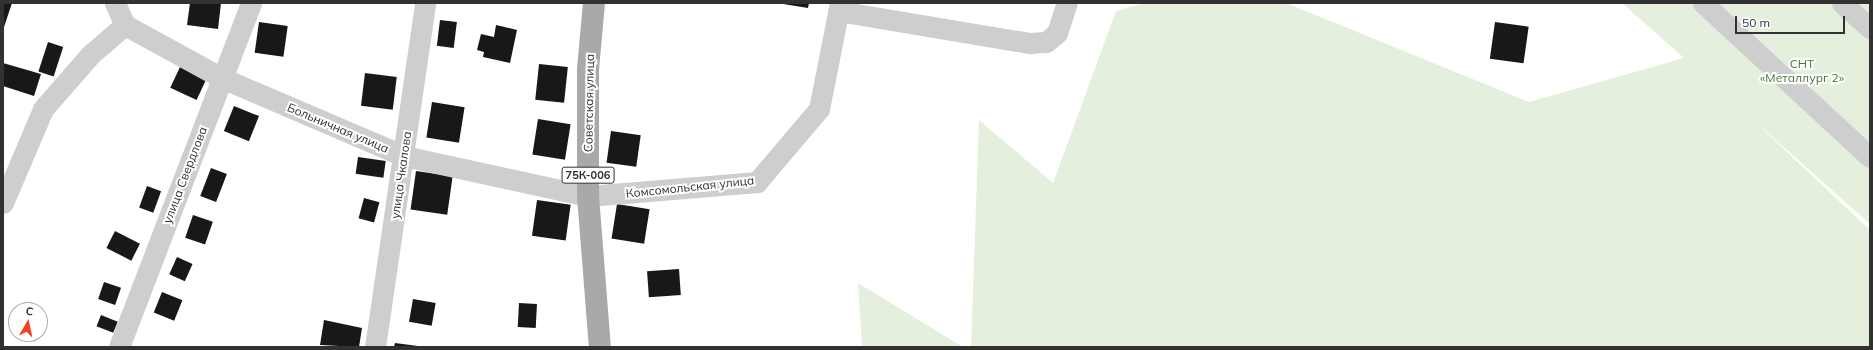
<!DOCTYPE html>
<html>
<head>
<meta charset="utf-8">
<style>
	body { margin:0 }
	#map { position:relative; width:1873px; height:350px; overflow:hidden; background:#fff; font-family:Mulish,sans-serif }
	div>[style] { position:absolute }
	.green>* { inset:0; background:#e4efde }
	.building>* { inset:0; background:#181818; transform-origin:0 0 }
	.minor>* { height:21px; margin:-10.5px; padding:0 10.5px; transform-origin:10.5px; border-radius:10.5px; background:#cecece }
	.major>* { height:22px; margin:-11px; padding:0 11px; transform-origin:11px; border-radius:11px; background:#a9a9a9 }
	span { translate:-50% -50%; white-space:nowrap; text-align:center; line-height:1.15; -webkit-text-stroke:4px #fff; paint-order:stroke }
	.shield-label span { padding:1px 3px; background:#fff; border:1px solid; border-radius:3px; -webkit-text-stroke-width:0 }
	.shield-label { font-size:11px; color:#313131; font-weight:700 }
	.park-label { font-size:12px; color:#497239 }
	.street-label { font-size:12px; color:#313131 }
	.frame { position:absolute; inset:0; border:4px solid #313131; pointer-events:none }
	.north { position:absolute; left:8px; top:302px; width:40px; height:40px; box-sizing:border-box; background:#fff; border:1px solid #adadad; border-radius:50%; rotate:9deg; font-size:11px; font-weight:700; line-height:16px; text-align:center; color:#313131 }
	.north::after { content:''; display:block; margin:auto; width:14px; height:18px; background:#f53f26; clip-path:polygon(50% 0,100% 100%,50% 72%,0 100%) }
	.scale { position:absolute; left:1735px; top:16px; width:110px; height:18px; box-sizing:border-box; border:2px solid #313131; border-top:0; padding-left:5px; font-size:12px; line-height:14px; white-space:nowrap; color:#313131; -webkit-text-stroke:3px #fff; paint-order:stroke }
</style>
</head>
<body>
<div id="map">
	<div class="green">
		<div style="clip-path:polygon(1144px 3px,1286px 3px,1529px 102px,1684px 58px,1622px 3px,1870px 3px,1870px 224px,1751px 118px,1870px 230px,1870px 347px,971px 347px,979px 120px,1053px 183px,1116px 11px)"></div>
		<div style="clip-path:polygon(858px 283px,963px 347px,862px 347px)"></div>
	</div>
	<div class="building">
		<div style="clip-path:polygon(3px 3px,12px 3px,3px 30px)"></div>
		<div style="clip-path:polygon(190px 3px,221px 3px,218px 29px,187px 25px)"></div>
		<div style="clip-path:polygon(777px 3px,809px 3px,808px 8px)"></div>
		<div style="left:440px;top:20px;width:17px;height:26px;rotate:7deg"></div>
		<div style="left:259px;top:22px;width:29px;height:31px;rotate:8deg"></div>
		<div style="left:1495px;top:22px;width:34px;height:37px;rotate:8deg"></div>
		<div style="clip-path:polygon(496px 25px,517px 30px,510px 63px,483px 57px,484px 52px,477px 50px,481px 34px,494px 37px)"></div>
		<div style="left:48px;top:42px;width:16px;height:31px;rotate:18deg"></div>
		<div style="clip-path:polygon(3px 63px,41px 74px,34px 96px,3px 86px)"></div>
		<div style="left:539px;top:64px;width:29px;height:36px;rotate:6deg"></div>
		<div style="left:180px;top:67px;width:29px;height:23px;rotate:25deg"></div>
		<div style="left:365px;top:73px;width:32px;height:33px;rotate:7deg"></div>
		<div style="left:432px;top:102px;width:33px;height:36px;rotate:9deg"></div>
		<div style="left:234px;top:106px;width:27px;height:27px;rotate:22deg"></div>
		<div style="left:538px;top:119px;width:33px;height:36px;rotate:9deg"></div>
		<div style="left:611px;top:131px;width:30px;height:32px;rotate:8deg"></div>
		<div style="left:358px;top:157px;width:28px;height:17px;rotate:8deg"></div>
		<div style="left:211px;top:168px;width:17px;height:30px;rotate:21deg"></div>
		<div style="left:416px;top:171px;width:37px;height:39px;rotate:8deg"></div>
		<div style="left:147px;top:186px;width:15px;height:23px;rotate:20deg"></div>
		<div style="left:364px;top:198px;width:16px;height:21px;rotate:15deg"></div>
		<div style="left:537px;top:200px;width:34px;height:36px;rotate:8deg"></div>
		<div style="left:617px;top:204px;width:33px;height:35px;rotate:9deg"></div>
		<div style="left:193px;top:215px;width:21px;height:24px;rotate:19deg"></div>
		<div style="left:115px;top:231px;width:28px;height:19px;rotate:27deg"></div>
		<div style="left:177px;top:257px;width:17px;height:19px;rotate:24deg"></div>
		<div style="left:679px;top:269px;width:26px;height:32px;rotate:86deg"></div>
		<div style="left:104px;top:282px;width:18px;height:18px;rotate:19deg"></div>
		<div style="left:162px;top:292px;width:22px;height:22px;rotate:22deg"></div>
		<div style="left:413px;top:299px;width:23px;height:23px;rotate:10deg"></div>
		<div style="left:519px;top:303px;width:18px;height:24px;rotate:3deg"></div>
		<div style="left:101px;top:315px;width:18px;height:12px;rotate:22deg"></div>
		<div style="clip-path:polygon(324px 320px,362px 328px,359px 347px,320px 345px)"></div>
		<div style="clip-path:polygon(395px 343px,418px 346px,418px 347px,394px 347px)"></div>
	</div>
	<div class="minor">
		<div style="left:115px;top:3px;width:24px;rotate:66deg"></div>
		<div style="left:125px;top:25px;width:111px;rotate:28.7deg"></div>
		<div style="left:222px;top:78px;width:198px;rotate:23.2deg"></div>
		<div style="left:404px;top:156px;width:188px;rotate:12.3deg"></div>
		<div style="left:588px;top:196px;width:170px;rotate:-4.7deg"></div>
		<div style="left:757px;top:182px;width:96px;rotate:-49.7deg"></div>
		<div style="left:819px;top:109px;width:108px;rotate:-78.8deg"></div>
		<div style="left:1703px;top:3px;width:227px;rotate:42.7deg"></div>
		<div style="left:1842px;top:3px;width:38px;rotate:42deg"></div>
		<div style="left:838px;top:11px;width:195px;rotate:9.5deg"></div>
		<div style="left:1030px;top:43px;width:16px;rotate:-4deg"></div>
		<div style="left:1046px;top:42px;width:14px;rotate:-39deg"></div>
		<div style="left:1057px;top:33px;width:32px;rotate:-72deg"></div>
		<div style="left:3px;top:203px;width:102px;rotate:-66.9deg"></div>
		<div style="left:43px;top:109px;width:73px;rotate:-48.9deg"></div>
		<div style="left:91px;top:54px;width:45px;rotate:-40.5deg"></div>
		<div style="left:119px;top:347px;width:368px;rotate:-69deg"></div>
		<div style="left:375px;top:347px;width:348px;rotate:-81.7deg"></div>
	</div>
	<div class="major">
		<div style="left:594px;top:3px;width:66px;rotate:95.2deg"></div>
		<div style="left:588px;top:69px;width:127px;rotate:90deg"></div>
		<div style="left:588px;top:196px;width:151px;rotate:85.5deg"></div>
	</div>
	<div class="shield-label">
		<span style="left:588px;top:175px">75К-006</span>
	</div>
	<div class="park-label">
		<span style="left:1802px;top:71px">СНТ<br>«Металлург 2»</span>
	</div>
	<div class="street-label">
		<span style="left:589px;top:103px;rotate:-89deg">Советская улица</span>
		<span style="left:338px;top:128px;rotate:23deg">Больничная улица</span>
		<span style="left:185px;top:175px;rotate:-69deg">улица Свердлова</span>
		<span style="left:401px;top:175px;rotate:-82deg">улица Чкалова</span>
		<span style="left:690px;top:187px;rotate:-6deg">Комсомольская улица</span>
	</div>
	<div class="frame"></div>
	<div class="north">С</div>
	<div class="scale">50 m</div>
</div>
</body>
</html>
